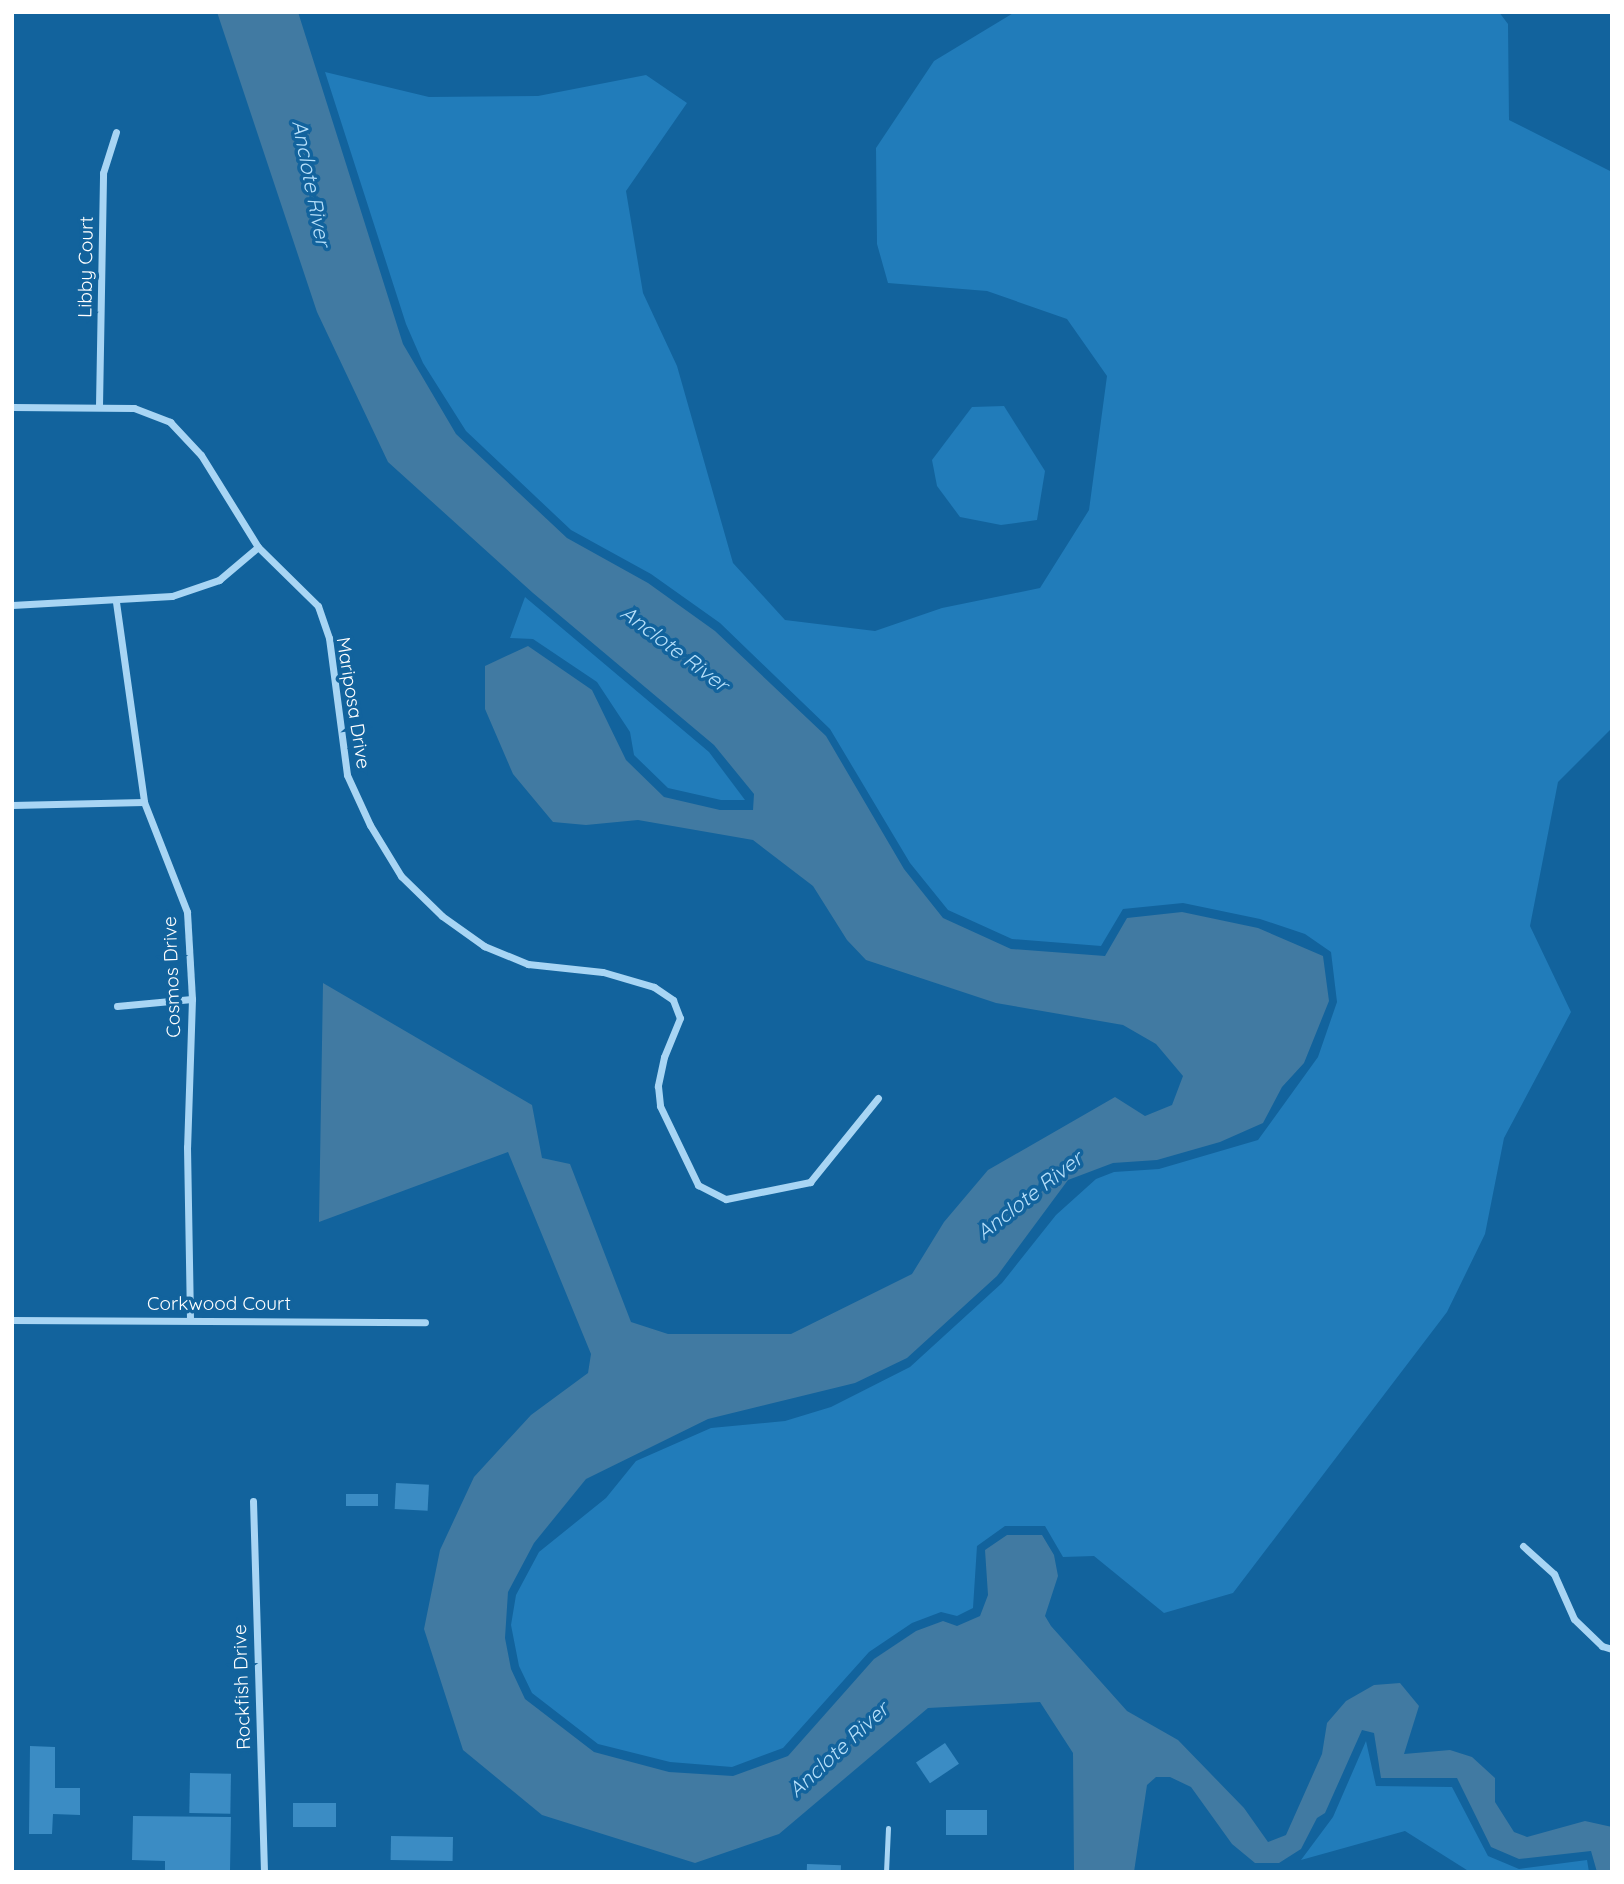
<!DOCTYPE html>
<html>
<head>
<meta charset="utf-8">
<style>
	body { margin:0 }
	#map { position:relative; width:1624px; height:1884px; overflow:hidden; background:#12639d; font-family:Quicksand,sans-serif }
	div>[style] { position:absolute }
	.green>* { inset:0; background:#217cba }
	.water>* { inset:0; background:#417aa2 }
	.building>* { inset:0; background:#3b8cc4; transform-origin:0 0 }
	.service>* { height:5px; margin:-2.5px; padding:0 2.5px; transform-origin:2.5px; border-radius:2.5px; background:#a8d5f4 }
	.minor>* { height:7px; margin:-3.5px; padding:0 3.5px; transform-origin:3.5px; border-radius:3.5px; background:#a8d5f4 }
	span { translate:-50% -50%; white-space:nowrap; text-align:center; line-height:1.15; -webkit-text-stroke:7px #12639d; paint-order:stroke }
	.street-label { font-size:19px; color:#fff }
	.water-label { font-size:21px; color:#b5dffa; font-style:italic }
	.frame { position:absolute; inset:0; border:14px solid #fff; pointer-events:none }
</style>
</head>
<body>
<div id="map">
	<div class="green">
		<div style="clip-path:polygon(1015px 12px,1499px 12px,1508px 24px,1509px 120px,1612px 172px,1612px 728px,1558px 782px,1530px 926px,1571px 1012px,1504px 1138px,1485px 1234px,1447px 1312px,1233px 1593px,1164px 1613px,1094px 1556px,1063px 1557px,1045px 1526px,1005px 1526px,977px 1546px,973px 1608px,957px 1616px,941px 1612px,912px 1623px,869px 1652px,783px 1748px,732px 1767px,670px 1762px,598px 1744px,532px 1693px,519px 1666px,511px 1625px,516px 1595px,539px 1552px,606px 1498px,636px 1461px,711px 1428px,785px 1421px,831px 1407px,910px 1367px,1002px 1283px,1056px 1215px,1096px 1179px,1114px 1172px,1159px 1169px,1258px 1140px,1318px 1057px,1337px 1002px,1331px 952px,1305px 934px,1260px 919px,1183px 903px,1123px 909px,1101px 946px,1012px 939px,948px 910px,910px 863px,830px 729px,720px 623px,651px 574px,571px 530px,466px 431px,423px 363px,406px 324px,325px 72px,429px 97px,538px 96px,646px 75px,687px 103px,626px 191px,643px 293px,677px 366px,733px 563px,785px 620px,875px 631px,942px 608px,1040px 588px,1089px 510px,1107px 376px,1067px 319px,987px 291px,888px 283px,877px 244px,876px 148px,934px 61px)"></div>
		<div style="clip-path:polygon(1004px 406px,1045px 471px,1037px 520px,1001px 525px,960px 517px,937px 486px,932px 460px,972px 407px)"></div>
		<div style="clip-path:polygon(525px 597px,709px 752px,745px 800px,721px 800px,668px 788px,634px 755px,630px 732px,597px 682px,533px 639px,510px 638px)"></div>
		<div style="clip-path:polygon(1366px 1741px,1376px 1786px,1452px 1787px,1488px 1856px,1519px 1869px,1587px 1860px,1589px 1872px,1470px 1872px,1405px 1831px,1301px 1860px,1333px 1817px)"></div>
	</div>
	<div class="water">
		<div style="clip-path:polygon(217px 12px,298px 12px,403px 344px,456px 434px,567px 538px,648px 583px,715px 631px,826px 736px,904px 869px,943px 918px,1011px 949px,1105px 956px,1127px 918px,1182px 912px,1258px 928px,1323px 956px,1329px 1001px,1304px 1063px,1282px 1087px,1263px 1123px,1220px 1142px,1157px 1160px,1113px 1163px,1068px 1180px,997px 1276px,907px 1358px,855px 1383px,708px 1419px,586px 1479px,534px 1543px,508px 1592px,505px 1638px,511px 1669px,525px 1699px,594px 1752px,669px 1772px,733px 1776px,788px 1756px,874px 1659px,916px 1631px,943px 1621px,957px 1626px,980px 1616px,988px 1595px,985px 1550px,1007px 1535px,1042px 1535px,1054px 1555px,1058px 1576px,1045px 1616px,1051px 1626px,1127px 1711px,1178px 1740px,1244px 1808px,1268px 1842px,1286px 1835px,1322px 1754px,1327px 1723px,1346px 1701px,1374px 1685px,1400px 1683px,1419px 1706px,1404px 1754px,1450px 1750px,1472px 1757px,1495px 1778px,1495px 1802px,1514px 1832px,1527px 1837px,1585px 1821px,1612px 1827px,1612px 1872px,1597px 1872px,1591px 1851px,1519px 1859px,1491px 1847px,1457px 1778px,1381px 1778px,1374px 1733px,1362px 1730px,1325px 1813px,1317px 1818px,1301px 1849px,1279px 1863px,1255px 1863px,1232px 1844px,1191px 1787px,1170px 1777px,1156px 1777px,1147px 1785px,1134px 1872px,1074px 1872px,1073px 1753px,1040px 1702px,928px 1708px,779px 1834px,695px 1863px,542px 1815px,463px 1750px,424px 1629px,440px 1550px,474px 1477px,531px 1415px,588px 1373px,591px 1354px,508px 1152px,319px 1222px,323px 983px,532px 1105px,542px 1158px,570px 1164px,631px 1322px,668px 1334px,791px 1334px,912px 1274px,944px 1222px,988px 1170px,1115px 1097px,1145px 1116px,1172px 1105px,1183px 1076px,1156px 1044px,1123px 1025px,996px 1003px,866px 960px,847px 940px,813px 886px,753px 840px,638px 820px,586px 825px,553px 822px,513px 774px,485px 709px,485px 666px,528px 646px,592px 690px,626px 760px,664px 797px,720px 810px,753px 810px,754px 794px,714px 745px,533px 593px,388px 462px,317px 312px)"></div>
	</div>
	<div class="building">
		<div style="left:396px;top:1483px;width:33px;height:26px;rotate:3deg"></div>
		<div style="left:346px;top:1494px;width:32px;height:12px"></div>
		<div style="left:945px;top:1743px;width:25px;height:35px;rotate:56deg"></div>
		<div style="clip-path:polygon(30px 1746px,55px 1747px,55px 1788px,80px 1788px,80px 1815px,53px 1814px,52px 1834px,29px 1834px)"></div>
		<div style="left:190px;top:1773px;width:41px;height:40px;rotate:1deg"></div>
		<div style="left:293px;top:1803px;width:43px;height:24px"></div>
		<div style="left:987px;top:1810px;width:25px;height:41px;rotate:90deg"></div>
		<div style="clip-path:polygon(133px 1816px,231px 1817px,230px 1871px,165px 1870px,165px 1861px,132px 1860px)"></div>
		<div style="left:391px;top:1836px;width:62px;height:24px;rotate:1deg"></div>
		<div style="left:807px;top:1864px;width:34px;height:8px;rotate:2deg"></div>
	</div>
	<div class="service">
		<div style="left:886px;top:1872px;width:44px;rotate:-87.4deg"></div>
	</div>
	<div class="minor">
		<div style="left:99px;top:406px;width:233px;rotate:-89deg"></div>
		<div style="left:103px;top:173px;width:43px;rotate:-72.4deg"></div>
		<div style="left:12px;top:407px;width:122px;rotate:0.5deg"></div>
		<div style="left:134px;top:408px;width:39px;rotate:21deg"></div>
		<div style="left:170px;top:422px;width:45px;rotate:46.8deg"></div>
		<div style="left:201px;top:455px;width:108px;rotate:58.2deg"></div>
		<div style="left:258px;top:547px;width:84px;rotate:44.5deg"></div>
		<div style="left:318px;top:606px;width:34px;rotate:71deg"></div>
		<div style="left:329px;top:638px;width:138px;rotate:82.5deg"></div>
		<div style="left:347px;top:775px;width:55px;rotate:65.3deg"></div>
		<div style="left:370px;top:825px;width:60px;rotate:58.7deg"></div>
		<div style="left:401px;top:876px;width:57px;rotate:44.3deg"></div>
		<div style="left:442px;top:916px;width:52px;rotate:35.5deg"></div>
		<div style="left:484px;top:946px;width:48px;rotate:22.2deg"></div>
		<div style="left:528px;top:964px;width:75px;rotate:6.1deg"></div>
		<div style="left:603px;top:972px;width:53px;rotate:16.4deg"></div>
		<div style="left:654px;top:987px;width:23px;rotate:34deg"></div>
		<div style="left:673px;top:1000px;width:19px;rotate:69deg"></div>
		<div style="left:680px;top:1018px;width:42px;rotate:112.3deg"></div>
		<div style="left:664px;top:1057px;width:30px;rotate:102deg"></div>
		<div style="left:658px;top:1086px;width:20px;rotate:84deg"></div>
		<div style="left:660px;top:1106px;width:88px;rotate:64.3deg"></div>
		<div style="left:698px;top:1185px;width:31px;rotate:27deg"></div>
		<div style="left:726px;top:1199px;width:86px;rotate:-11.4deg"></div>
		<div style="left:810px;top:1182px;width:108px;rotate:-51deg"></div>
		<div style="left:116px;top:602px;width:202px;rotate:82deg"></div>
		<div style="left:144px;top:802px;width:118px;rotate:68.6deg"></div>
		<div style="left:187px;top:912px;width:87px;rotate:86.7deg"></div>
		<div style="left:192px;top:999px;width:148px;rotate:91.9deg"></div>
		<div style="left:187px;top:1147px;width:172px;rotate:89deg"></div>
		<div style="left:12px;top:605px;width:160px;rotate:-3.2deg"></div>
		<div style="left:172px;top:596px;width:50px;rotate:-18.8deg"></div>
		<div style="left:219px;top:580px;width:51px;rotate:-40.2deg"></div>
		<div style="left:12px;top:805px;width:132px;rotate:-1.3deg"></div>
		<div style="left:117px;top:1006px;width:75px;rotate:-5.3deg"></div>
		<div style="left:12px;top:1320px;width:413px;rotate:0.3deg"></div>
		<div style="left:253px;top:1501px;width:371px;rotate:88.3deg"></div>
		<div style="left:1523px;top:1546px;width:42px;rotate:42.1deg"></div>
		<div style="left:1554px;top:1574px;width:49px;rotate:66deg"></div>
		<div style="left:1574px;top:1619px;width:39px;rotate:44deg"></div>
		<div style="left:1602px;top:1646px;width:10px;rotate:17deg"></div>
	</div>
	<div class="street-label">
		<span style="left:86px;top:267px;rotate:-89deg">Libby Court</span>
		<span style="left:353px;top:703px;rotate:81deg">Mariposa Drive</span>
		<span style="left:172px;top:977px;rotate:-92deg">Cosmos Drive</span>
		<span style="left:219px;top:1304px">Corkwood Court</span>
		<span style="left:242px;top:1687px;rotate:-92deg">Rockfish Drive</span>
	</div>
	<div class="water-label">
		<span style="left:312px;top:183px;rotate:79deg">Anclote River</span>
		<span style="left:675px;top:648px;rotate:37deg">Anclote River</span>
		<span style="left:1029px;top:1195px;rotate:-38deg">Anclote River</span>
		<span style="left:838px;top:1749px;rotate:-43deg">Anclote River</span>
	</div>
	<div class="frame"></div>
</div>
</body>
</html>
